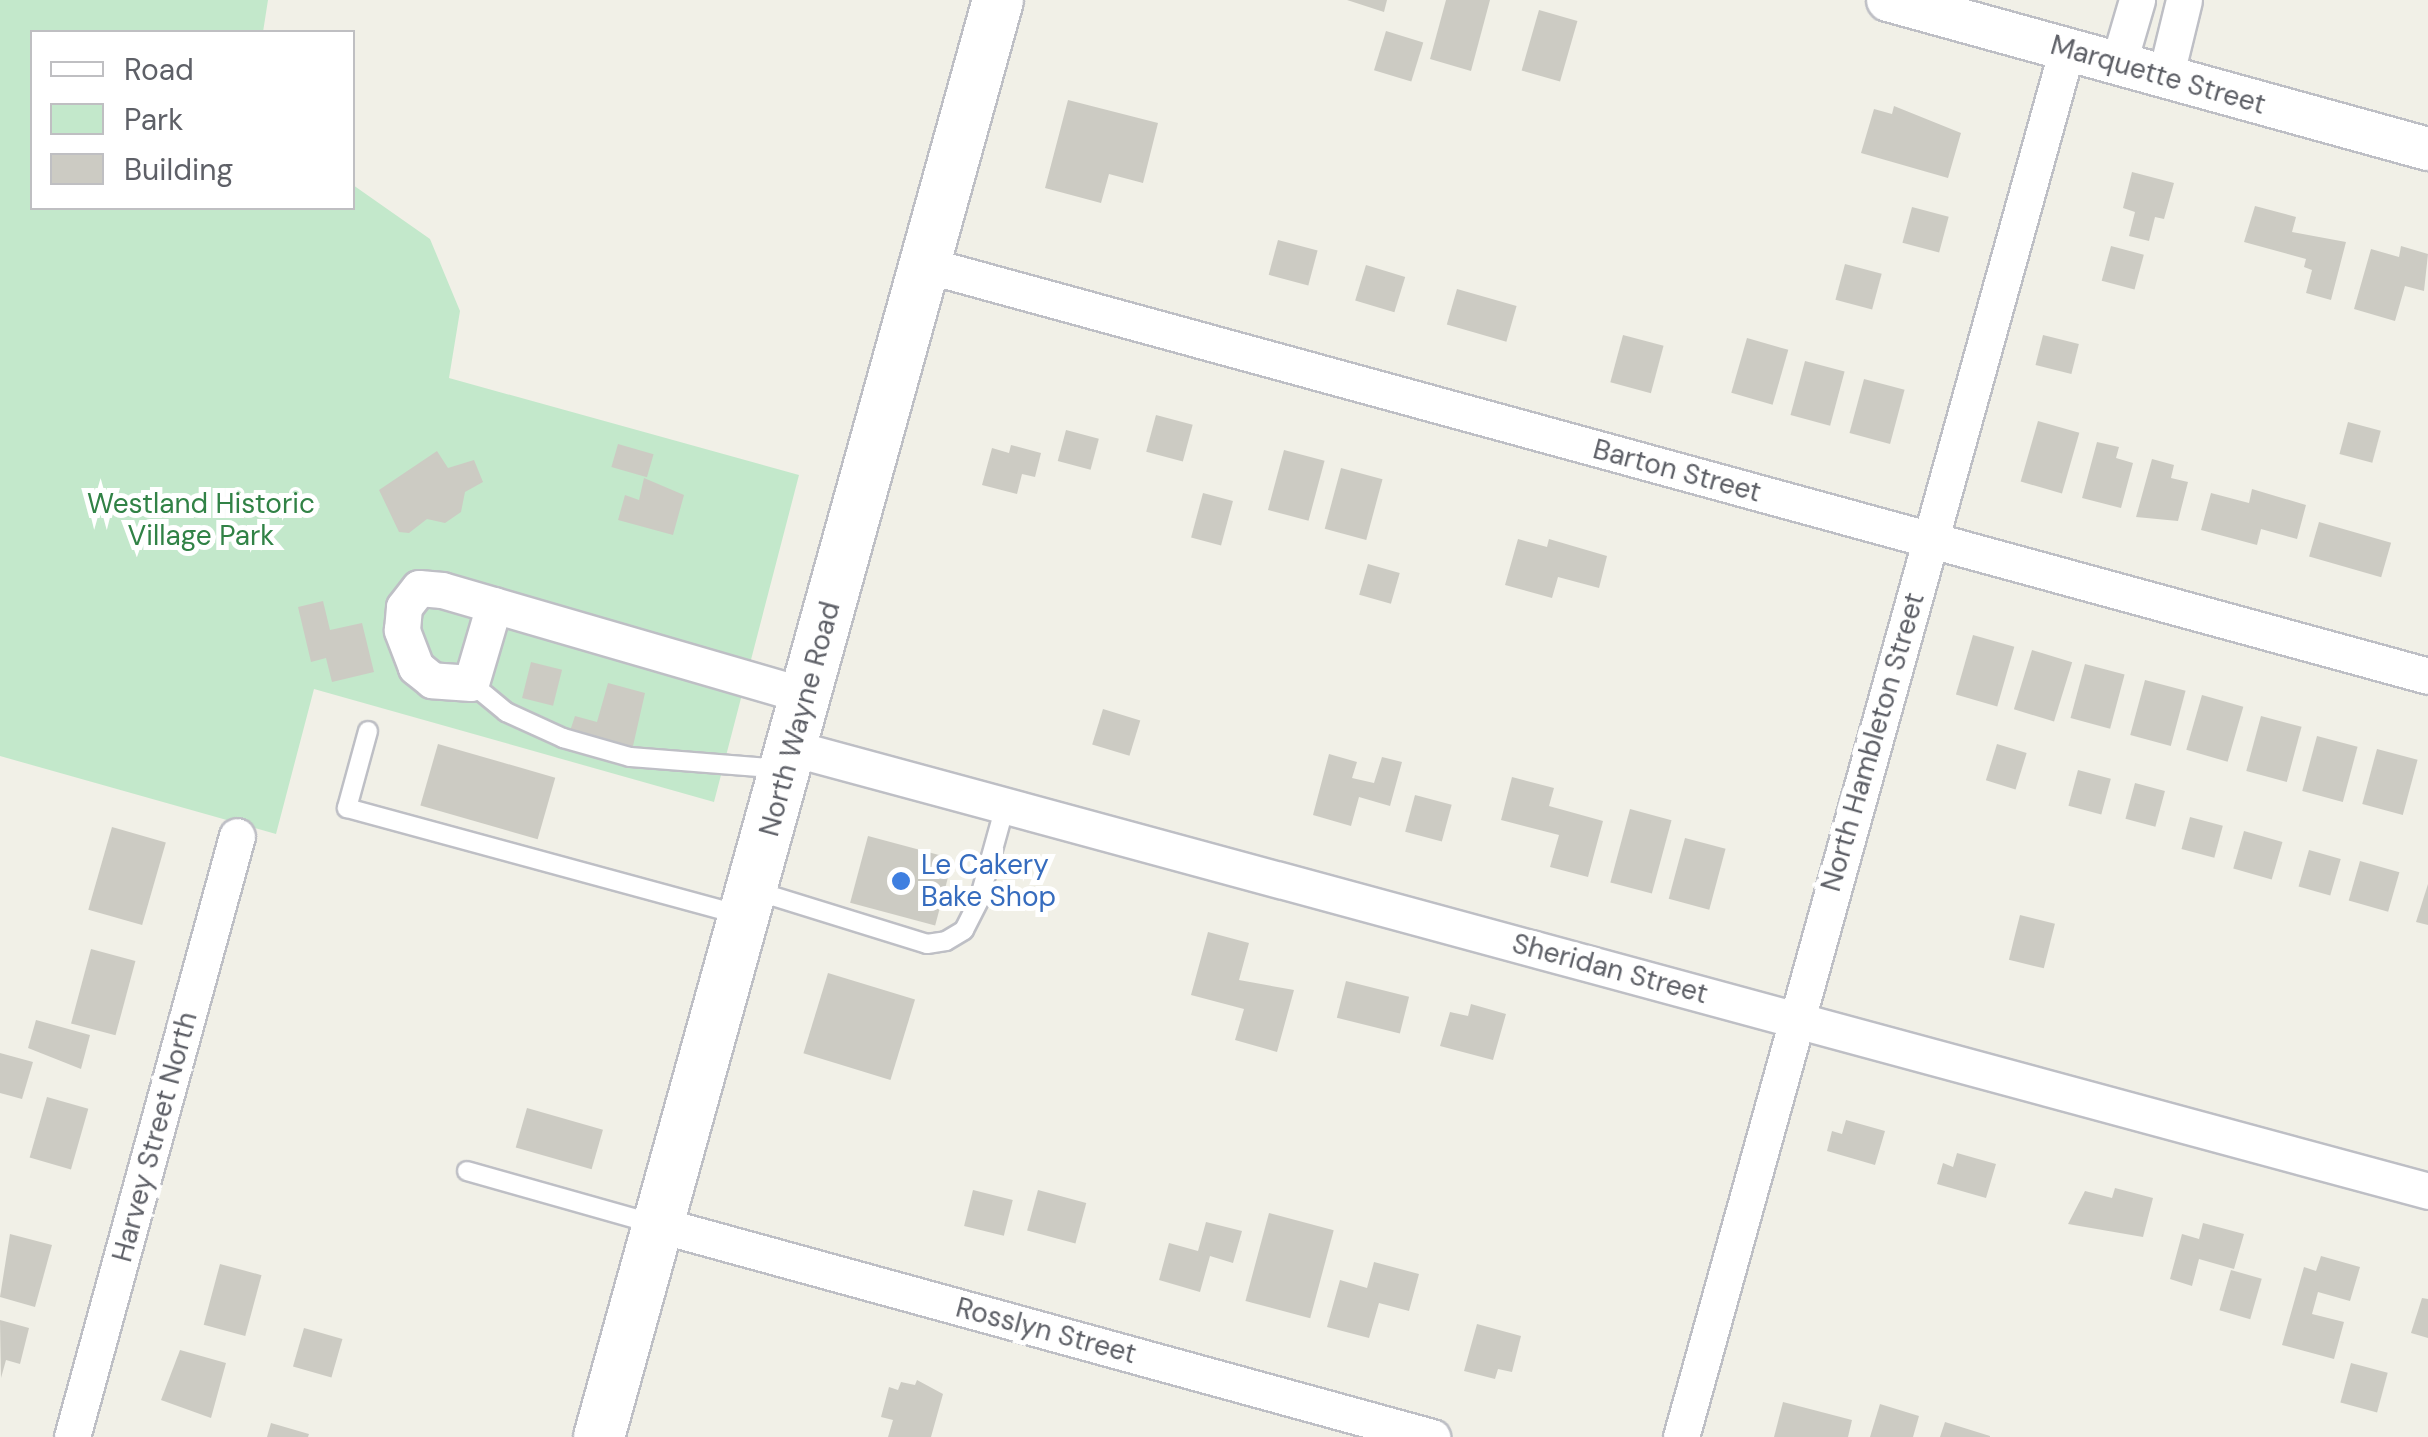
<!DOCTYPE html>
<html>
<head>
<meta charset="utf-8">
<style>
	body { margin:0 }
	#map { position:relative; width:2428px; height:1437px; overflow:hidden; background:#f1f0e7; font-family:"DM Sans",sans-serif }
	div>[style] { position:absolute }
	.green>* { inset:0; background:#c3e8cb }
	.building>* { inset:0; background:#cccbc3; transform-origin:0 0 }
	.roads { filter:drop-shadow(2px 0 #bebfc5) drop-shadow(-2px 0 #bebfc5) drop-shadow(0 2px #bebfc5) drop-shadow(0 -2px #bebfc5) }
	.service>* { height:18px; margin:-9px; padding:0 9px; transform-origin:9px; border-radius:9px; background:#fff }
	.minor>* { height:35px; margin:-17.5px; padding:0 17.5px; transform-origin:17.5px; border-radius:17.5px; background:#fff }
	.tertiary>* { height:42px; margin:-21px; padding:0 21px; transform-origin:21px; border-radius:21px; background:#fff }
	.secondary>* { height:50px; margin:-25px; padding:0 25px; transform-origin:25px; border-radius:25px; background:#fff }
	.dots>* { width:28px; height:28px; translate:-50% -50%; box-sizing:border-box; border:5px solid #fff; border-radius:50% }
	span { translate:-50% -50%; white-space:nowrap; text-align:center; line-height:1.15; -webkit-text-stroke:10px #fff; paint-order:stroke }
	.street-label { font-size:28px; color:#5e6067 }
	.park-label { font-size:28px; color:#318246 }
	.shop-label { font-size:28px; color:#366cbe }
	.left { translate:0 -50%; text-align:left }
	.legend { position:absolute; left:30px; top:30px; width:325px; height:180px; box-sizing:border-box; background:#fff; border:2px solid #bfbfc2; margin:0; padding:12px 18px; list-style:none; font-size:30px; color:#5e6067 }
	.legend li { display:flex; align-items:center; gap:20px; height:50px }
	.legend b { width:50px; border:2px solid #bfbfc2 }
</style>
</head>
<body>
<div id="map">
	<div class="green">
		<div style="clip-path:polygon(0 0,268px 0,263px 32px,32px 32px,32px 208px,352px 208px,353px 185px,430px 239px,460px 311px,449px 378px,799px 475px,714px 802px,314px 689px,276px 834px,0 756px)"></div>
	</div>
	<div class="building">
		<div style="clip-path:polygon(1347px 0,1387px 0,1384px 12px)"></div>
		<div style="clip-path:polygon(1446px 0,1490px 0,1471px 71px,1430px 59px)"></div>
		<div style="left:1539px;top:10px;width:40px;height:63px;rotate:16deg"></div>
		<div style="left:1386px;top:31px;width:39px;height:41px;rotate:17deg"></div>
		<div style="clip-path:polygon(1068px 100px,1158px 123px,1143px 183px,1109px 174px,1101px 203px,1045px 188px)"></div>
		<div style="clip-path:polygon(1894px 106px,1961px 133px,1948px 178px,1861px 153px,1874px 109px,1892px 114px)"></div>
		<div style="clip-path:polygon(2132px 172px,2174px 183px,2164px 219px,2155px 217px,2149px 241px,2129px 236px,2135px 212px,2123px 208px)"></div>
		<div style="clip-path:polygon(2255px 206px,2296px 217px,2292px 232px,2346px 242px,2331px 300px,2306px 293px,2312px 270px,2304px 267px,2306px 259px,2244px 242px)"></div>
		<div style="left:1912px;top:207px;width:38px;height:37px;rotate:15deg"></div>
		<div style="left:1278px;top:240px;width:41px;height:36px;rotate:15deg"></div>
		<div style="left:2111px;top:246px;width:34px;height:36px;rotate:15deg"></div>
		<div style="clip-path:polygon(2401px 246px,2428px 254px,2424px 291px,2405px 286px,2395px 321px,2354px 309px,2371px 249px,2399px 257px)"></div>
		<div style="left:1845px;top:264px;width:38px;height:37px;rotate:15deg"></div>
		<div style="left:1366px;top:265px;width:41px;height:37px;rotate:17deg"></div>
		<div style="left:1457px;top:289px;width:62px;height:37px;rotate:16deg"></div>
		<div style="left:1623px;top:335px;width:42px;height:49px;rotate:15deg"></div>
		<div style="left:2043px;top:335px;width:37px;height:31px;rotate:14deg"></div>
		<div style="left:1747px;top:338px;width:43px;height:57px;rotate:16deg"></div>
		<div style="left:1805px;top:361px;width:41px;height:56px;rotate:15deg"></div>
		<div style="left:1864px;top:379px;width:42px;height:56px;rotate:15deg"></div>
		<div style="left:1156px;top:415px;width:38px;height:38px;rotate:15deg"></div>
		<div style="left:2038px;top:421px;width:43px;height:63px;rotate:16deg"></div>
		<div style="left:2348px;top:422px;width:34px;height:33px;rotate:15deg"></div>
		<div style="left:1066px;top:430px;width:34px;height:32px;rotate:15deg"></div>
		<div style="clip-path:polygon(2097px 442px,2119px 447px,2116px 458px,2133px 463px,2121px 508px,2082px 498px)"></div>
		<div style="left:618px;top:444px;width:37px;height:24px;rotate:16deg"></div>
		<div style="clip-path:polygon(1011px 445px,1041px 453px,1035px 477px,1022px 474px,1017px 494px,982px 485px,992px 448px,1009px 453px)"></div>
		<div style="left:1284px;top:450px;width:42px;height:62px;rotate:15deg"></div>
		<div style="clip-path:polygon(437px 451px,448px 468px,474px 460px,483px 482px,465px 492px,461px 512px,445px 523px,427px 519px,409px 533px,399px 532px,379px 490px)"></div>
		<div style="clip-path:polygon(2152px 459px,2174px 465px,2171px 478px,2188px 482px,2178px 521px,2136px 517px)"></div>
		<div style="left:1341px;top:468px;width:43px;height:63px;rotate:15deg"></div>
		<div style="clip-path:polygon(644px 478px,684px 495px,673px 535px,618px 520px,625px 495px,639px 500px)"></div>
		<div style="clip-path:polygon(2252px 489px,2306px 505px,2297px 539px,2261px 529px,2257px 545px,2201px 530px,2211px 493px,2249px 503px)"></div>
		<div style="left:1203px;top:493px;width:31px;height:46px;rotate:15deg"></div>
		<div style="left:2319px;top:522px;width:75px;height:36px;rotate:16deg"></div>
		<div style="clip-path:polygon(1518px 539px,1547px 547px,1549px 539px,1607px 556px,1599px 588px,1558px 577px,1552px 598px,1505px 585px)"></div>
		<div style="left:1368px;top:564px;width:33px;height:32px;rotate:16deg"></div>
		<div style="clip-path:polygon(323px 601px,330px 630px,362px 623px,374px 672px,332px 682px,326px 658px,311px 662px,298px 607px)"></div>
		<div style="left:1973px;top:635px;width:43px;height:62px;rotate:16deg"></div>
		<div style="left:2032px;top:650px;width:42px;height:62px;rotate:17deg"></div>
		<div style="left:531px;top:662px;width:32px;height:37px;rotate:14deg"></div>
		<div style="left:2085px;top:664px;width:41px;height:56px;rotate:15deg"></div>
		<div style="left:2145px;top:680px;width:42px;height:57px;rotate:15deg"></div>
		<div style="clip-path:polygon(608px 683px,645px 693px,631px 755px,568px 737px,575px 716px,597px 722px)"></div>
		<div style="left:2202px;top:695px;width:43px;height:57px;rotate:16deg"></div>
		<div style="left:1103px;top:709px;width:39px;height:37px;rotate:17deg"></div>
		<div style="left:2261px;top:716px;width:42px;height:57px;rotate:15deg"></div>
		<div style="left:2317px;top:736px;width:42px;height:57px;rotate:15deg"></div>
		<div style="left:438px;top:744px;width:122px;height:64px;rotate:16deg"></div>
		<div style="left:1997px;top:744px;width:31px;height:38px;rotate:17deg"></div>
		<div style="left:2377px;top:749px;width:42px;height:57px;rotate:15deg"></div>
		<div style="clip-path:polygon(1329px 754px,1357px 762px,1352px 778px,1374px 783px,1382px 757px,1402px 762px,1390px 806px,1359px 797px,1351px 826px,1313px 815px)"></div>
		<div style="left:2078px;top:770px;width:34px;height:37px;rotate:15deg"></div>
		<div style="clip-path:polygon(1512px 777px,1554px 788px,1549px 806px,1603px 821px,1588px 877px,1550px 867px,1559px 835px,1501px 820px)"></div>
		<div style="left:2135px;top:783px;width:31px;height:37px;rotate:15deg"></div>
		<div style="left:1415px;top:795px;width:38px;height:38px;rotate:15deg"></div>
		<div style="left:1630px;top:809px;width:43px;height:76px;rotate:15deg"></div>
		<div style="left:2190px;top:817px;width:34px;height:33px;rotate:15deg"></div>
		<div style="left:112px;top:827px;width:56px;height:86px;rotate:16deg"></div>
		<div style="left:2244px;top:831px;width:40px;height:39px;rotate:16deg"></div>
		<div style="left:868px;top:836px;width:88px;height:69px;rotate:15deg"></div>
		<div style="left:1685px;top:838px;width:42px;height:63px;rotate:15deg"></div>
		<div style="left:2309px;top:850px;width:33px;height:38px;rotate:16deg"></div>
		<div style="left:2360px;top:861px;width:41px;height:41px;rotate:16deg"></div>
		<div style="clip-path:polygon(2428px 884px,2428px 925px,2416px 922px)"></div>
		<div style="left:2020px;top:915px;width:36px;height:46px;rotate:14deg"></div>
		<div style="clip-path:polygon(1208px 932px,1249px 943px,1239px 980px,1294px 990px,1277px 1052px,1235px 1040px,1244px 1009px,1191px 995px)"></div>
		<div style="left:91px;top:949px;width:46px;height:77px;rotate:15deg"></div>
		<div style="left:828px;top:973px;width:91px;height:84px;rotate:17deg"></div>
		<div style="left:1346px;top:981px;width:65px;height:38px;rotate:14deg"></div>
		<div style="clip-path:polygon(1471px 1004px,1506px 1014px,1493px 1060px,1440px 1046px,1450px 1012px,1468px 1016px)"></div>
		<div style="clip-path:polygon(36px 1020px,90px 1035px,81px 1069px,28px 1048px)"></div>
		<div style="clip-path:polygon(0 1053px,33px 1062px,22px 1099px,0 1093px)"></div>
		<div style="left:47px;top:1097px;width:43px;height:63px;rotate:16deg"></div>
		<div style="left:527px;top:1108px;width:79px;height:41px;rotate:16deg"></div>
		<div style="clip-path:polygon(1846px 1120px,1885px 1131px,1875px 1165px,1827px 1151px,1832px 1131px,1842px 1134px)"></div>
		<div style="clip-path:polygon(1957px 1153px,1996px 1164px,1986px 1198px,1937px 1184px,1943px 1163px,1953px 1167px)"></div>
		<div style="clip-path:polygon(2115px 1188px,2153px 1198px,2143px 1237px,2068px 1224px,2085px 1191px,2112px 1198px)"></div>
		<div style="left:973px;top:1190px;width:41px;height:37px;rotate:14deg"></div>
		<div style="left:1038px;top:1190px;width:50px;height:42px;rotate:15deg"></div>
		<div style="left:1269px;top:1213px;width:67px;height:91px;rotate:15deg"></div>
		<div style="clip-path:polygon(1206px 1222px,1242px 1231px,1233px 1263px,1210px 1256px,1200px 1292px,1159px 1280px,1169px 1243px,1198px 1251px)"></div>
		<div style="clip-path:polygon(2203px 1223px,2244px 1234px,2234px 1269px,2199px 1259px,2192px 1286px,2170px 1279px,2182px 1234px,2199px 1239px)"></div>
		<div style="clip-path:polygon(10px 1234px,52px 1245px,35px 1307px,0 1297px)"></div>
		<div style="clip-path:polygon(2321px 1256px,2360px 1267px,2350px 1301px,2318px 1292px,2312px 1314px,2344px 1322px,2334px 1359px,2282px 1345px,2304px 1267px,2316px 1271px)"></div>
		<div style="clip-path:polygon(1374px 1262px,1419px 1274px,1409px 1311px,1379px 1303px,1369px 1338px,1327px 1327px,1340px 1280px,1367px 1288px)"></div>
		<div style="left:220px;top:1264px;width:43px;height:63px;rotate:15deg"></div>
		<div style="left:2231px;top:1270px;width:32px;height:42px;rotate:16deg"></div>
		<div style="clip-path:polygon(2422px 1298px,2428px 1299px,2428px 1338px,2411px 1333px)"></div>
		<div style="clip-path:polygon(0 1320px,29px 1328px,20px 1364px,6px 1360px,1px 1378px)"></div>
		<div style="clip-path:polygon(1477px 1324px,1521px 1336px,1512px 1372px,1498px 1369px,1495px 1379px,1464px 1371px)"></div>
		<div style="left:304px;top:1328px;width:40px;height:40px;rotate:16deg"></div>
		<div style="clip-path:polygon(180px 1350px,226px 1363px,211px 1418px,161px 1400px)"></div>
		<div style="left:2351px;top:1363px;width:38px;height:41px;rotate:15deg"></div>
		<div style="clip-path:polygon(917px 1380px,943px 1394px,931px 1437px,888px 1437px,893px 1420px,881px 1417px,889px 1387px,898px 1390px,901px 1382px,915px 1385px)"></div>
		<div style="clip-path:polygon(1783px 1402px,1852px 1420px,1848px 1437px,1774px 1437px)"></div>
		<div style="clip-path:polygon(1880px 1404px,1919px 1416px,1913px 1437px,1870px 1437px)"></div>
		<div style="clip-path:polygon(1945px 1422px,1990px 1436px,1990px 1437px,1940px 1437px)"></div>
		<div style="clip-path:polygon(271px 1423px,309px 1434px,308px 1437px,267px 1437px)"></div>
	</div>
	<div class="roads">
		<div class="service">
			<div style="left:471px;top:683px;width:45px;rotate:39.6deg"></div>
			<div style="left:506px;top:712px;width:63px;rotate:24.5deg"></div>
			<div style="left:563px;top:738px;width:70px;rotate:15.8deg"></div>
			<div style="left:630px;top:757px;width:152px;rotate:4.5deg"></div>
			<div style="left:368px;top:731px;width:80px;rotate:105.3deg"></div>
			<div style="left:347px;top:808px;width:407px;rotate:15.2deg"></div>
			<div style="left:753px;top:890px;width:182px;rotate:17.2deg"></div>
			<div style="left:927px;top:944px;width:19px;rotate:-9deg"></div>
			<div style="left:946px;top:941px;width:21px;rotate:-31deg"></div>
			<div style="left:964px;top:930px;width:34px;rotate:-63deg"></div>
			<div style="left:979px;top:900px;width:98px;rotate:-74.5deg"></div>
			<div style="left:467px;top:1171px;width:194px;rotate:15.8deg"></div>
		</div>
		<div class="minor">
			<div style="left:2118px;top:65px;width:68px;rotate:-73.7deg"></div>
			<div style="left:2165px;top:78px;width:80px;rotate:-76.3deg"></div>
			<div style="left:926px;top:265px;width:1557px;rotate:15.3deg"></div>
			<div style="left:494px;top:605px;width:81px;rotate:106.4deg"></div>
			<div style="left:471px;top:683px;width:39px;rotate:-176deg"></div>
			<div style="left:432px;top:680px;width:21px;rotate:-141deg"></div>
			<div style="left:416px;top:667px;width:40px;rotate:-111deg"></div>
			<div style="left:402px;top:630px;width:23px;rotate:-85deg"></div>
			<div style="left:404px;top:607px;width:24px;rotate:-52deg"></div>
			<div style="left:419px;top:588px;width:23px;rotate:5deg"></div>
			<div style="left:442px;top:590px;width:379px;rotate:16.2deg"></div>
			<div style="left:792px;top:748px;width:1695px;rotate:15.15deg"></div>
			<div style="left:660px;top:1225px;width:801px;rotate:15.36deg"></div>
			<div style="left:72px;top:1437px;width:623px;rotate:-74.65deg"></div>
			<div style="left:1681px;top:1437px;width:1441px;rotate:-74.46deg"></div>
		</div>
		<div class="tertiary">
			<div style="left:1888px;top:0;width:560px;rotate:15.43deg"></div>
		</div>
		<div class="secondary">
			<div style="left:599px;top:1437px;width:1491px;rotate:-74.48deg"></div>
		</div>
	</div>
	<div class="dots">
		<div style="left:901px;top:881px;background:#3f7fe0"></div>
	</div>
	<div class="street-label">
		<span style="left:2158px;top:75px;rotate:16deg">Marquette Street</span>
		<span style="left:1677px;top:471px;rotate:15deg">Barton Street</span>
		<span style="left:800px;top:719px;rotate:-75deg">North Wayne Road</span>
		<span style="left:1873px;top:742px;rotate:-74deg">North Hambleton Street</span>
		<span style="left:1610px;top:969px;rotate:15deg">Sheridan Street</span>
		<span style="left:155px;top:1137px;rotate:-75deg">Harvey Street North</span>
		<span style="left:1046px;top:1331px;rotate:15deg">Rosslyn Street</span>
	</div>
	<div class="park-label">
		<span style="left:201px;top:520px">Westland Historic<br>Village Park</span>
	</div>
	<div class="shop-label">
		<span class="left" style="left:921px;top:881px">Le Cakery<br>Bake Shop</span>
	</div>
	<ul class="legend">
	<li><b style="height:12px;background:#fff"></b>Road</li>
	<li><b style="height:28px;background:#c3e8cb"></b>Park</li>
	<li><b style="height:28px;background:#cccbc3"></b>Building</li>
	</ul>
</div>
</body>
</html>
